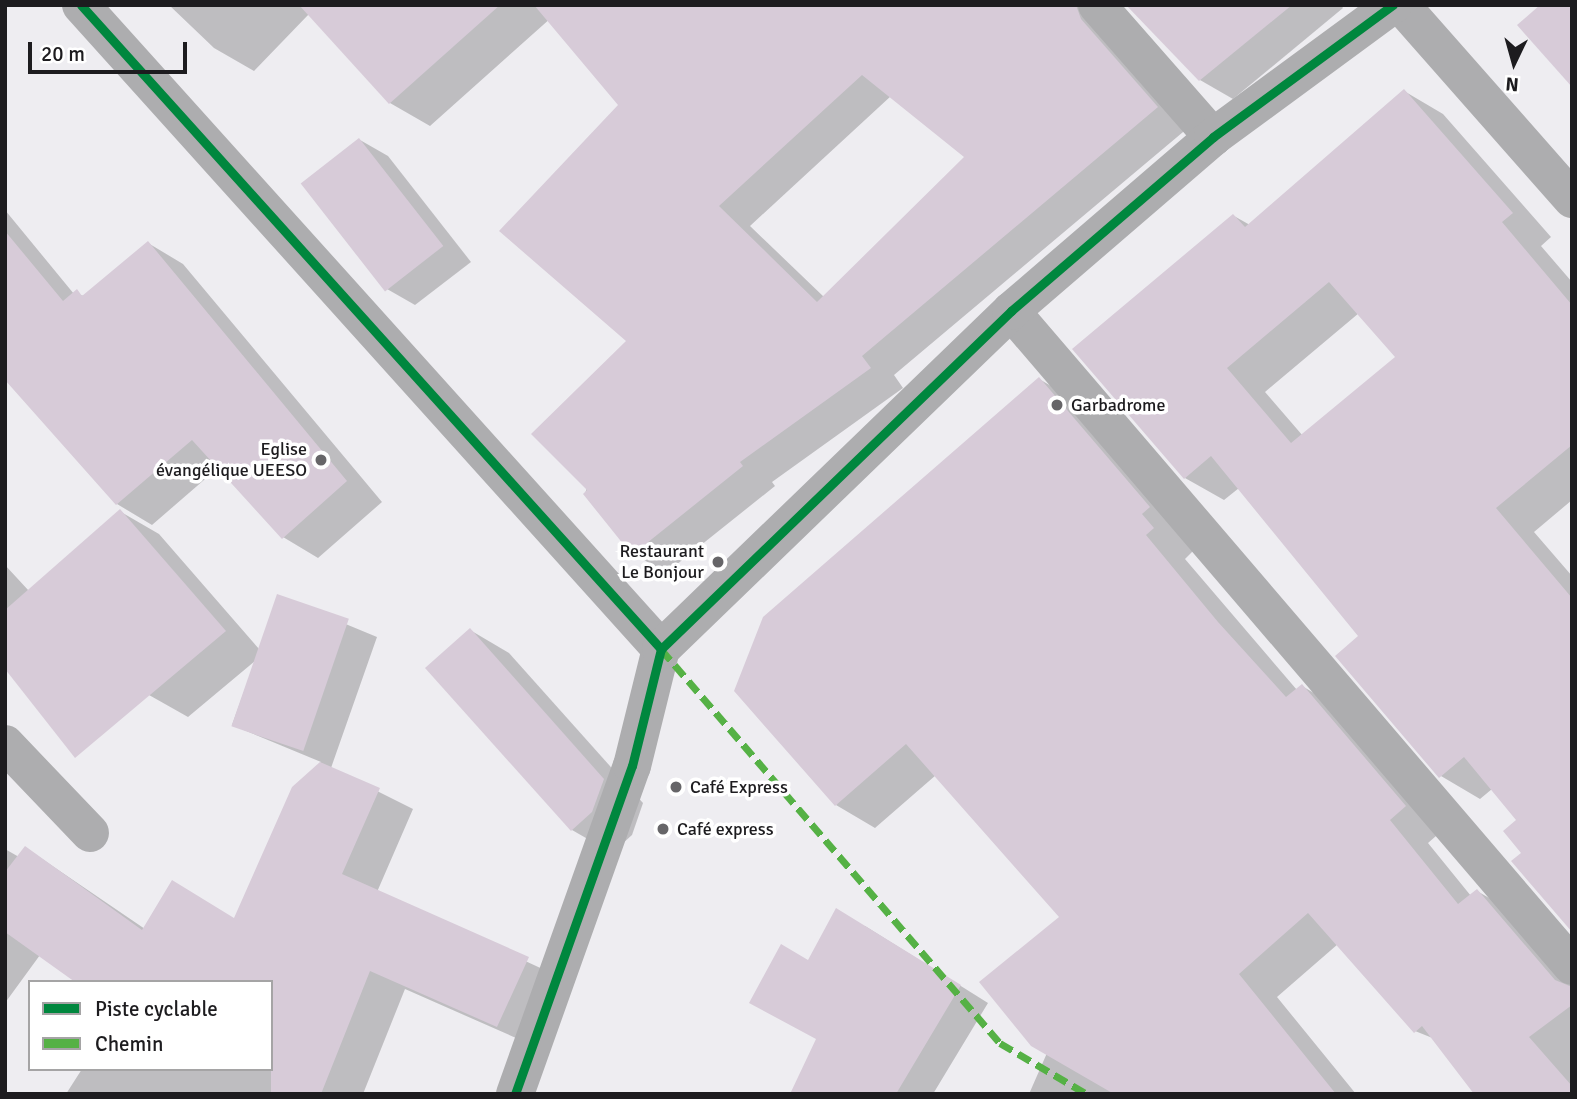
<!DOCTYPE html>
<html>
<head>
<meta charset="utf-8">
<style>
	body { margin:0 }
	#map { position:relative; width:1577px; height:1099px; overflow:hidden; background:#eeedf1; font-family:Signika,sans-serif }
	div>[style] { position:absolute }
	.shadow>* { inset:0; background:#0003 }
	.building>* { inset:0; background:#d7cbd8; transform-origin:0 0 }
	.minor>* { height:38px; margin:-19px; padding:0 19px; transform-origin:19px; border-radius:19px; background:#adadaf }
	.quiet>* { height:7px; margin-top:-3.5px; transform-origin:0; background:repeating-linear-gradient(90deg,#55b145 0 14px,transparent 0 21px) }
	.cycleway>* { height:9px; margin:-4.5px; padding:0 4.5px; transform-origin:4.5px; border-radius:4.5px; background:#00873e }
	.dots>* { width:19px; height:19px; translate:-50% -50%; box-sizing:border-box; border:4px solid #fff; border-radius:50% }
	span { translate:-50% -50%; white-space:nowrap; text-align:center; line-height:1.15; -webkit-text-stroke:7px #fff; paint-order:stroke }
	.poi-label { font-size:18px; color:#1d1c1f }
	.left { translate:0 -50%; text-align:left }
	.right { translate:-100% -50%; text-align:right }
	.frame { position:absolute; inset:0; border:7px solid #1d1c1f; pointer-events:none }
	.legend { position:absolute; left:28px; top:980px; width:245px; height:91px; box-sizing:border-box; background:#fff; border:2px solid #a5a4a5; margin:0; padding:9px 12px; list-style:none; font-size:21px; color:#1d1c1f }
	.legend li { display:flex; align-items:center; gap:14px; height:35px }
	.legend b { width:35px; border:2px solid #a5a4a5 }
	.north { position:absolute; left:1479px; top:28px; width:70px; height:70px; -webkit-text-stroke:5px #fff; paint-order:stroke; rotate:185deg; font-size:19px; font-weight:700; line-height:28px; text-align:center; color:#1d1c1f }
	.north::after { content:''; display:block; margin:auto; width:24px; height:32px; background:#1d1c1f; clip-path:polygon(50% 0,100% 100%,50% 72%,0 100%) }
	.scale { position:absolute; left:28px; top:42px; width:159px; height:32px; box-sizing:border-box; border:4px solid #1d1c1f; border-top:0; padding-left:9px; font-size:21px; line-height:24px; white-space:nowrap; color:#1d1c1f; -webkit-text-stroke:5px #fff; paint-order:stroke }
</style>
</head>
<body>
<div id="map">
	<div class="shadow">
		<div style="clip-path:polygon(169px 5px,557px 5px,561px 9px,430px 126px,390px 103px,309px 14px,254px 71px,214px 48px)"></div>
		<div style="clip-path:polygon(evenodd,581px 5px,1119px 5px,1189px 127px,894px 375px,903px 388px,772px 482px,775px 486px,666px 573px,634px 554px,585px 494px,629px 341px,620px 105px,581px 5px,891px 96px,967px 156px,824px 297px,750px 226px,891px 96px)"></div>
		<div style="clip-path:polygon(1130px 5px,1341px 5px,1343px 8px,1233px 99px,1200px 80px)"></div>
		<div style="clip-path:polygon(evenodd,1404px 91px,1443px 114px,1551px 237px,1541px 246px,1572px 282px,1572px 500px,1534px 532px,1572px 576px,1572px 929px,1524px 853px,1519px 821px,1492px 789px,1480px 799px,1441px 776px,1361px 637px,1239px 488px,1224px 500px,1185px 478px,1234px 216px,1250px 225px,1404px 91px,1359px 313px,1397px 357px,1303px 436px,1265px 392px,1359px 313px)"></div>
		<div style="clip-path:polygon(360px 140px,388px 156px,471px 262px,415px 305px,387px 289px)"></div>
		<div style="clip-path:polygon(5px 210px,74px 294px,85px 296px,148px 243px,183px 264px,382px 502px,318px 558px,283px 537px,219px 467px,152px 525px,117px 504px,5px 377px)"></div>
		<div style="clip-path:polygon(1039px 379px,1079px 402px,1193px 551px,1185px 559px,1297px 690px,1302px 686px,1341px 709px,1444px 829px,1428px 843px,1471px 896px,1477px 891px,1517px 914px,1572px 975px,1572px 1094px,1415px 1031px,1338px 944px,1277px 997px,1356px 1094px,1029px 1094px,1047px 1053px,1062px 917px,936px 775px,875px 828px,836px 805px)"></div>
		<div style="clip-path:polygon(121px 512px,159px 534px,259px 649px,278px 596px,377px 637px,331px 768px,413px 809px,377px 892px,562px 978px,532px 1045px,405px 989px,363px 1094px,66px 1094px,82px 1069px,271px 1069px,271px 982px,40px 955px,5px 1003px,5px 849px,19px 857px,26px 848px,145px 929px,235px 919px,293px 788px,321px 762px,232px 725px,255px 661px,188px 717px,149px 695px,5px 666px,5px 565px,29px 591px)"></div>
		<div style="clip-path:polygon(470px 630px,509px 653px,643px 803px,632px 835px,612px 853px,572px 830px)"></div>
		<div style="clip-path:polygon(865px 926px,988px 1003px,933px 1094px,792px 1094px,818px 1039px,809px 962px)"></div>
	</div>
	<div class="building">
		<div style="clip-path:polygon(299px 5px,500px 5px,389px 104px)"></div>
		<div style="clip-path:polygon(evenodd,534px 5px,1076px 5px,1081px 19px,1158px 107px,862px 356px,871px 368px,740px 462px,743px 466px,632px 555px,583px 494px,587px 490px,531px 434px,626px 341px,499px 231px,618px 105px,534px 5px,862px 75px,964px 157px,817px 302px,719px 206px,862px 75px)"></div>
		<div style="clip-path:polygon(1126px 5px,1292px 5px,1199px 81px)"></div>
		<div style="clip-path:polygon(1540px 5px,1572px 5px,1572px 87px,1517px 25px)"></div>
		<div style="clip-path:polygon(evenodd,1404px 89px,1513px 213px,1502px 222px,1572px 305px,1572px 445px,1496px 508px,1572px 598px,1572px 932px,1511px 861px,1521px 853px,1503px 831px,1516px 820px,1464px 757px,1439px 778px,1335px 656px,1358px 636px,1211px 456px,1184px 479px,1072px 349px,1233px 214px,1245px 227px,1404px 89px,1329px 282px,1395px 357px,1291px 443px,1227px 368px,1329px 282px)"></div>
		<div style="left:359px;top:138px;width:137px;height:74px;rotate:52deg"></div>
		<div style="clip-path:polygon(5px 231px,63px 301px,77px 289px,82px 296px,148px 241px,347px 481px,282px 539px,192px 440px,116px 505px,5px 380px)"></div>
		<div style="clip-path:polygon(1039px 377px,1150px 507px,1142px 514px,1154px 528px,1146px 535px,1218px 622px,1286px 697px,1302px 684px,1406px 806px,1390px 820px,1458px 904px,1477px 889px,1555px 980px,1572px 987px,1572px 1005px,1529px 1037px,1572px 1086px,1572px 1094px,1474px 1094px,1422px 1026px,1414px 1033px,1308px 913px,1239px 974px,1336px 1094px,1114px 1094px,1031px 1046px,979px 982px,1059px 917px,906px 744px,835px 806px,734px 691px,763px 617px)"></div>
		<div style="clip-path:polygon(120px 509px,226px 631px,75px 758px,5px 669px,5px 610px)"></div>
		<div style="left:277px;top:594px;width:76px;height:140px;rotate:19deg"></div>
		<div style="clip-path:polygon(470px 628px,604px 779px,592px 812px,571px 831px,425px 668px)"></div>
		<div style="clip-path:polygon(320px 762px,380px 788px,342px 874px,529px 957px,497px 1027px,370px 971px,321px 1094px,271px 1094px,271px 982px,75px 982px,5px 932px,5px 872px,25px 846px,142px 930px,172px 880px,234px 918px,292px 787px)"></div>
		<div style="clip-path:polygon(836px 908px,961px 985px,896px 1094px,790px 1094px,816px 1039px,749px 1003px,781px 944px,808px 960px)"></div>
	</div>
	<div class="minor">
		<div style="left:81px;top:5px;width:867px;rotate:47.99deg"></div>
		<div style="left:1097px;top:5px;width:176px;rotate:48.7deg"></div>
		<div style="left:1401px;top:5px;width:259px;rotate:48.6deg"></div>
		<div style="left:1011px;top:311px;width:862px;rotate:49.42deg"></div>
		<div style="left:5px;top:744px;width:123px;rotate:46.3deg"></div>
		<div style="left:515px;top:1094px;width:348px;rotate:-70.4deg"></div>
		<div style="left:632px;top:766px;width:121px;rotate:-76.1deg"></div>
		<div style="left:661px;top:649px;width:487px;rotate:-44deg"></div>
		<div style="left:1011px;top:311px;width:267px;rotate:-40.7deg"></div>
		<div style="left:1213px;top:137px;width:223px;rotate:-36.3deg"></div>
	</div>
	<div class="quiet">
		<div style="left:661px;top:649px;width:520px;rotate:49.29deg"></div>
		<div style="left:1000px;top:1043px;width:101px;rotate:30.4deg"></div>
	</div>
	<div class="cycleway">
		<div style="left:81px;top:5px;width:867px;rotate:47.99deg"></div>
		<div style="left:515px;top:1094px;width:348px;rotate:-70.4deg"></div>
		<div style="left:632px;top:766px;width:121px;rotate:-76.1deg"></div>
		<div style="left:661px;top:649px;width:487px;rotate:-44deg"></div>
		<div style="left:1011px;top:311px;width:267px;rotate:-40.7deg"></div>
		<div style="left:1213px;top:137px;width:223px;rotate:-36.3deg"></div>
	</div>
	<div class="dots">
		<div style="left:1057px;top:405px;background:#666568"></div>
		<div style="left:321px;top:460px;background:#666568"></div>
		<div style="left:718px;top:562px;background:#666568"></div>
		<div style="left:676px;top:787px;background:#666568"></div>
		<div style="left:663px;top:829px;background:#666568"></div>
	</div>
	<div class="poi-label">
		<span class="left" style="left:1071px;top:405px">Garbadrome</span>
		<span class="right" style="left:307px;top:460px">Eglise<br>évangélique UEESO</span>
		<span class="right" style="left:704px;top:562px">Restaurant<br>Le Bonjour</span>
		<span class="left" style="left:690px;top:787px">Café Express</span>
		<span class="left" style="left:677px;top:829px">Café express</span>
	</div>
	<div class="frame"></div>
	<ul class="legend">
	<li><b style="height:9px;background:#00873e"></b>Piste cyclable</li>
	<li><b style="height:9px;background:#55b145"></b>Chemin</li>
	</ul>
	<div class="north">N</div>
	<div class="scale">20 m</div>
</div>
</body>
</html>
